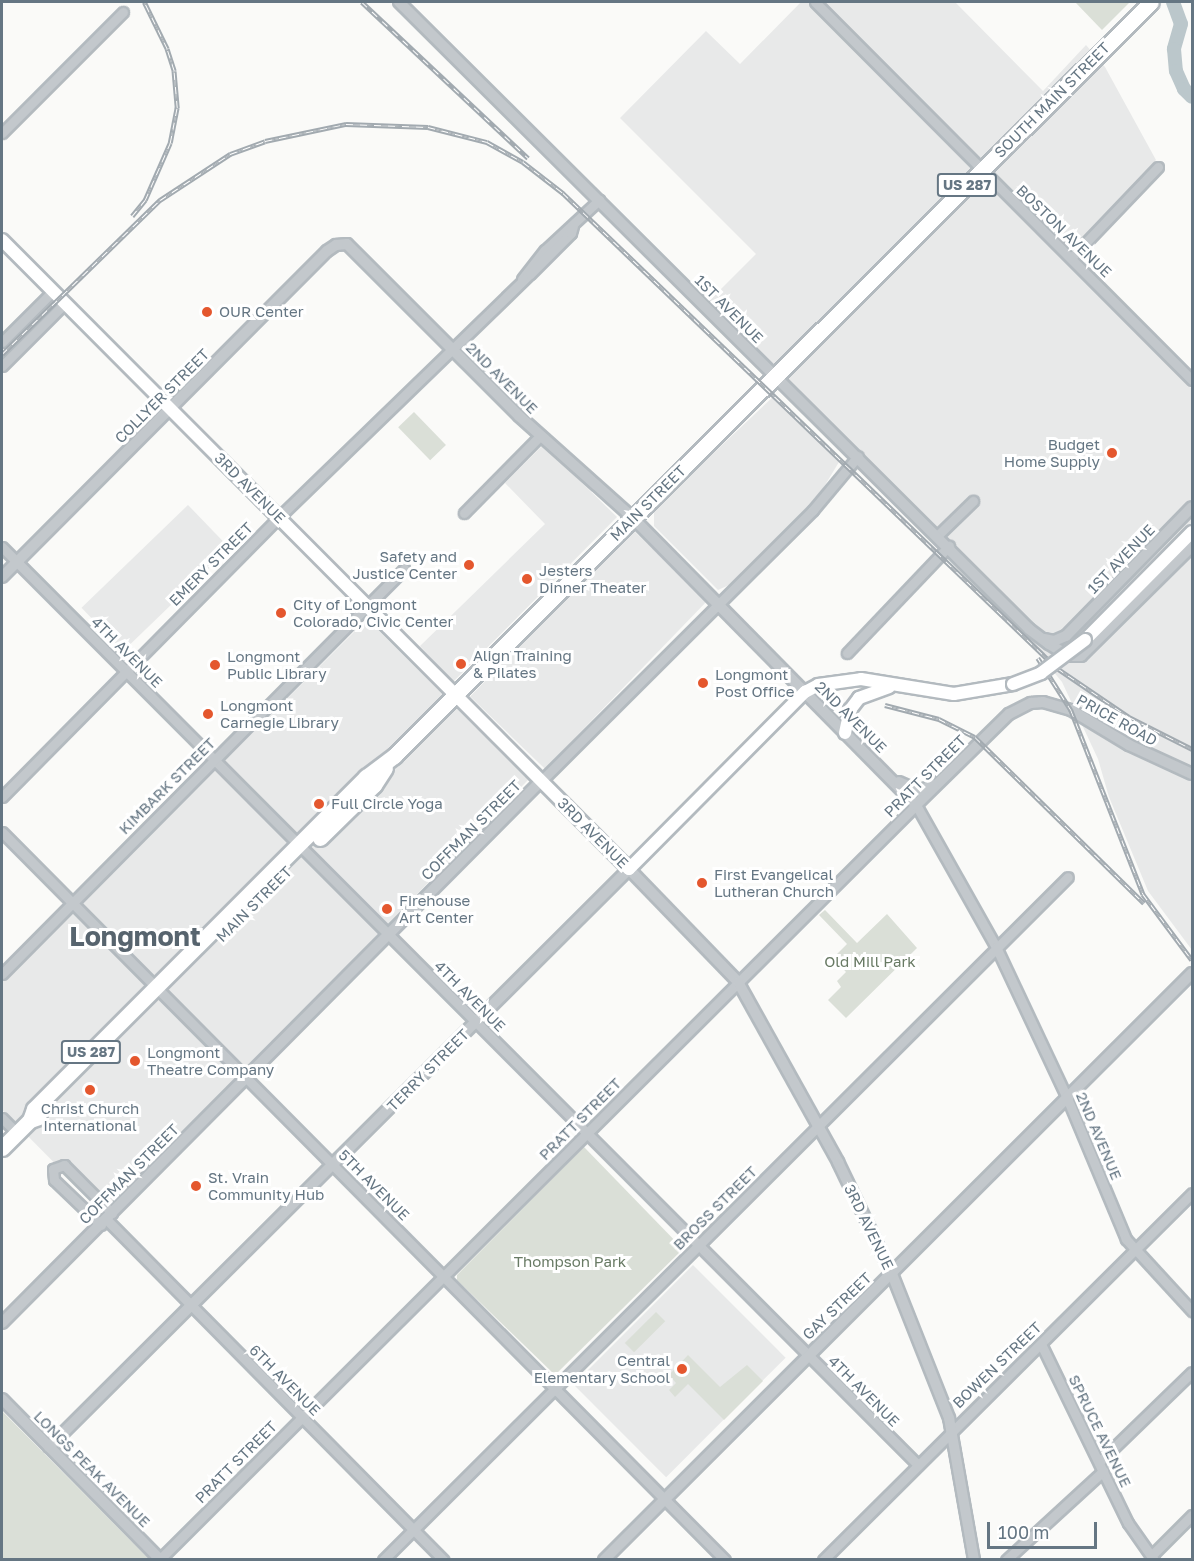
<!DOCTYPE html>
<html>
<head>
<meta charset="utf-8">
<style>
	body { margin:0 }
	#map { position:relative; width:1194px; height:1561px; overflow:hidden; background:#fafaf8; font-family:"Golos Text",sans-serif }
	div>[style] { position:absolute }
	.built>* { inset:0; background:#e8e9e9; transform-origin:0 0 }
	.green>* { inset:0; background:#dadfd7; transform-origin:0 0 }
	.river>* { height:14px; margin:-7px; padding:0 7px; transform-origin:7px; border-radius:7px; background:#bbc7cb }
	.roads { filter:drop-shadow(2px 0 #b3babf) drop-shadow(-2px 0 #b3babf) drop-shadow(0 2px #b3babf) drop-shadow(0 -2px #b3babf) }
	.minor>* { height:9px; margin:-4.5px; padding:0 4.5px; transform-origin:4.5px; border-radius:4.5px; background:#c3c8cc }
	.tertiary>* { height:10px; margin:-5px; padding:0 5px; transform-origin:5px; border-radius:5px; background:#c3c8cc }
	.secondary>* { height:12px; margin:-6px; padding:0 6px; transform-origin:6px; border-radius:6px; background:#fff }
	.trunk>* { height:15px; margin:-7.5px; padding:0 7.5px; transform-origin:7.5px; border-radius:7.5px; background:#fff }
	.rail>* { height:4.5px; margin-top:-2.25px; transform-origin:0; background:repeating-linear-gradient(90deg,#fff 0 7px,#a2aab0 0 14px); box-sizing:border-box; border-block:2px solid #a2aab0 }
	.bridges { filter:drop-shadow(2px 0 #b3babf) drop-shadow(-2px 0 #b3babf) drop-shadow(0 2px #b3babf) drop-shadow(0 -2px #b3babf) }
	.secondary-bridge>* { height:12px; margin:-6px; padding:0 6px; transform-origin:6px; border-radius:6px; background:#fff }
	.dots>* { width:16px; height:16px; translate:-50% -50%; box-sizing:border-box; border:3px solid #fff; border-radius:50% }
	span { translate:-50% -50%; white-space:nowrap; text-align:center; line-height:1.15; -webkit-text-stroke:6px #fff; paint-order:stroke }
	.shield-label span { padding:2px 4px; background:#fff; border:2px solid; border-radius:4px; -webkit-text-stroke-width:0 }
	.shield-label { font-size:14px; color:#657683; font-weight:700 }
	.street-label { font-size:15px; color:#657683 }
	.poi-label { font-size:15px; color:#657683 }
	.left { translate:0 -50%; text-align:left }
	.right { translate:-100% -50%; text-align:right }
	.park-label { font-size:15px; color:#687a64 }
	.town-label { font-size:27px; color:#57646e; font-weight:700 }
	.frame { position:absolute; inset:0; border:3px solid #657683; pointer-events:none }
	.scale { position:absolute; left:987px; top:1522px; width:110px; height:27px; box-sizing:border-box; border:3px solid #657683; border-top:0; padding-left:8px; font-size:18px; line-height:21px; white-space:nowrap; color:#657683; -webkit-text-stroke:4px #fff; paint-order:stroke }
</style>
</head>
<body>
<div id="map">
	<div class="built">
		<div style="clip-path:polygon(801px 2px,955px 2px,1043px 91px,1086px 45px,1105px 67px,1156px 160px,1064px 260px,1192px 389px,1192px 950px,1148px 891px,1109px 797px,1098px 759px,1062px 682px,984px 588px,700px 310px,756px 254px,620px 118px,706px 31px,740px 64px)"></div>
		<div style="clip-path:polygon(774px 396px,839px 462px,819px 495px,729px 585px,718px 590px,654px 526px,654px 509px)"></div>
		<div style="clip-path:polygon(543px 445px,617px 517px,453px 682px,420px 646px,545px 524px,505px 483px)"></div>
		<div style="left:188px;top:505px;width:60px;height:148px;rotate:46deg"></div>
		<div style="left:632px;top:529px;width:104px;height:233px;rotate:44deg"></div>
		<div style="clip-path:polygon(367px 619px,528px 780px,105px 1214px,2px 1110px,2px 982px)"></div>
		<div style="left:693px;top:1265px;width:131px;height:169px;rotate:45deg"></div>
	</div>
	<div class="green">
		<div style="clip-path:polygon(1075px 2px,1130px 2px,1102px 30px)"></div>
		<div style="left:414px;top:412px;width:46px;height:22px;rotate:46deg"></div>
		<div style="clip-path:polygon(825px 910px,857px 943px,887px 914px,917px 948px,846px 1018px,828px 1000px,841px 987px,837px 981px,846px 972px,833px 958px,847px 944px,819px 915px)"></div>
		<div style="clip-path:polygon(584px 1147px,683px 1249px,555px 1375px,457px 1280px,457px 1275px)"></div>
		<div style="left:656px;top:1312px;width:13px;height:44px;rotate:45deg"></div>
		<div style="clip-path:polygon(688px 1355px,720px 1387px,747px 1365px,763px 1381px,724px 1420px,688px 1384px,675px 1397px,669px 1390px,676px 1383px,669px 1375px)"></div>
		<div style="clip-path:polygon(2px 1411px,144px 1554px,150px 1559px,2px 1559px)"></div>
	</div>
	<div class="river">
		<div style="left:1173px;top:2px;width:23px;rotate:70deg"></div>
		<div style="left:1181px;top:24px;width:26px;rotate:106deg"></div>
		<div style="left:1174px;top:49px;width:22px;rotate:85deg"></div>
		<div style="left:1176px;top:71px;width:20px;rotate:66deg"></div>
		<div style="left:1184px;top:89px;width:11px;rotate:45deg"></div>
	</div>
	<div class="roads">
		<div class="minor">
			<div style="left:815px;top:2px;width:534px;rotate:45.08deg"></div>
			<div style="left:2px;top:133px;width:171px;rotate:-45deg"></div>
			<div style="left:1071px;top:258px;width:126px;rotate:-46.3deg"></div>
			<div style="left:522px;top:279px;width:37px;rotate:-52deg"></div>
			<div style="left:545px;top:250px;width:74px;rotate:-42.8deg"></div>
			<div style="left:2px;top:342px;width:72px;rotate:-45deg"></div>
			<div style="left:2px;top:366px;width:89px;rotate:-45deg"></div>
			<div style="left:464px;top:513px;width:108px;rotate:-45.4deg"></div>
			<div style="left:938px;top:535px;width:49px;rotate:-44.2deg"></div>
			<div style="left:2px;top:547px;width:1297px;rotate:45.06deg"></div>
			<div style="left:847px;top:653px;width:148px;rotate:-46.4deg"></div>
			<div style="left:541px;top:781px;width:384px;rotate:-44.9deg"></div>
			<div style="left:813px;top:510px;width:70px;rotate:-50.2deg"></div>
			<div style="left:2px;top:797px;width:394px;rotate:-45.3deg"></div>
			<div style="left:279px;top:517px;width:349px;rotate:-44.1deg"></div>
			<div style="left:530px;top:274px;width:58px;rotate:-45deg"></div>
			<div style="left:571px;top:233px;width:7px;rotate:-74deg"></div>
			<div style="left:2px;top:832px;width:1026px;rotate:45.2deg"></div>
			<div style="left:2px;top:974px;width:571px;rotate:-45.21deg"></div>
			<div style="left:2px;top:1118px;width:21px;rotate:45deg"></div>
			<div style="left:106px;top:1219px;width:480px;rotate:45.3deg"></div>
			<div style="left:101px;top:1225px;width:65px;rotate:-136.2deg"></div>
			<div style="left:54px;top:1180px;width:11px;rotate:-95deg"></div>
			<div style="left:53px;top:1169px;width:12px;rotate:-20deg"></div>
			<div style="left:64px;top:1165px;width:68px;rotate:45deg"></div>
			<div style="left:1041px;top:1344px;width:199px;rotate:64.1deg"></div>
			<div style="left:1128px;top:1523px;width:45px;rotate:54.9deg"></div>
			<div style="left:1099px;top:1462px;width:129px;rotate:-44.1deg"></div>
			<div style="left:1151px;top:1556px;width:58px;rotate:-45deg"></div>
			<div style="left:160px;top:1559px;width:1068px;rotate:-44.92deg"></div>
			<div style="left:916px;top:805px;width:163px;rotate:60.6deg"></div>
			<div style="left:996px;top:947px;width:167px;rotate:64.8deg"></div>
			<div style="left:1067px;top:1098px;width:153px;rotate:67.3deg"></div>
			<div style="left:1126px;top:1239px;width:98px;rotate:47.5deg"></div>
			<div style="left:383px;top:1560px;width:967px;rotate:-44.92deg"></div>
			<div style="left:823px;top:1560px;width:520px;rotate:-44.84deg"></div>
			<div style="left:1006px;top:1560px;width:132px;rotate:-42.5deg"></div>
		</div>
		<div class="tertiary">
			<div style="left:399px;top:2px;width:889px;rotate:44.86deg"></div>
			<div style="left:1029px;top:629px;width:25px;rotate:37deg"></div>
			<div style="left:1049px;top:644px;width:23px;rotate:31deg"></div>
			<div style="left:1069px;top:656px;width:12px"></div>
			<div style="left:1081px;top:656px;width:156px;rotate:-44.7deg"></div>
			<div style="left:2px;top:577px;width:460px;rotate:-45.1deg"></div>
			<div style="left:327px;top:251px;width:11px;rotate:-34deg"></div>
			<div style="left:336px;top:245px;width:11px;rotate:-5deg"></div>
			<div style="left:347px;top:244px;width:243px;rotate:45deg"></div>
			<div style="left:519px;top:416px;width:153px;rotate:41.8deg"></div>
			<div style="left:633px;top:518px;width:403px;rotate:45.4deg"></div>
			<div style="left:916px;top:805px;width:130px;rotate:-44.4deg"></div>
			<div style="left:1009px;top:714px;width:25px;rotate:-27deg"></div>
			<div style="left:1031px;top:703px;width:12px;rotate:-5deg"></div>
			<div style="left:1043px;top:702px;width:29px;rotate:16deg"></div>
			<div style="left:1071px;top:710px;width:68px;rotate:31.1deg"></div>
			<div style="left:1129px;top:745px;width:69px;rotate:24.7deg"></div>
			<div style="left:1044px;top:639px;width:10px;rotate:11deg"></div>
			<div style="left:1054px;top:641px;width:13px;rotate:-23deg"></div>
			<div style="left:1066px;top:636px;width:180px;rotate:-45.7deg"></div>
			<div style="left:899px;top:782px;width:22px;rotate:24deg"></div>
			<div style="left:919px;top:791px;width:16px;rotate:-22deg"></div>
			<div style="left:2px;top:1323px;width:764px;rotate:-45.16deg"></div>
			<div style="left:2px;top:1399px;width:226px;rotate:45.4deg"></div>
			<div style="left:49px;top:1447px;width:819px;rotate:-44.9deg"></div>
			<div style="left:629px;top:869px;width:157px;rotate:46deg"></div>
			<div style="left:738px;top:982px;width:206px;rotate:60.9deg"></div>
			<div style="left:838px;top:1162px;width:124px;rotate:64.3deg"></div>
			<div style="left:892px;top:1274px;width:155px;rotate:68.4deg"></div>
			<div style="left:949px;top:1418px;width:144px;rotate:80deg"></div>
			<div style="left:604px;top:1560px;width:831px;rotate:-44.95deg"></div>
		</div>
		<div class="secondary">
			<div style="left:2px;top:240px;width:888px;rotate:45.09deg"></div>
			<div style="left:629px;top:869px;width:250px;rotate:-45.2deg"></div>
			<div style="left:805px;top:692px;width:15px;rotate:-28deg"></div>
			<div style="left:818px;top:685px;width:43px;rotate:-7.9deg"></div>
			<div style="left:861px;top:679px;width:94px;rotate:9.2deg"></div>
			<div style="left:954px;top:694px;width:60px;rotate:-9.6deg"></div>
			<div style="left:1085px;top:640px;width:152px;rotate:-45.3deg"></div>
			<div style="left:845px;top:733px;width:24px;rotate:-78deg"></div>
			<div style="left:850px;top:710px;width:15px;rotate:-53deg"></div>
			<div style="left:859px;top:698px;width:32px;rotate:-20deg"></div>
		</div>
		<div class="trunk">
			<div style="left:320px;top:838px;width:76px;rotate:-44.5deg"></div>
			<div style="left:374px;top:785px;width:20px;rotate:-57deg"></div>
			<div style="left:30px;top:1120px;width:12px;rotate:-70deg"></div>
			<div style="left:34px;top:1109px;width:470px;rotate:-45deg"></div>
			<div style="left:366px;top:777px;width:35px;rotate:-37deg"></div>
			<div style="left:394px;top:756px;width:1068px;rotate:-44.89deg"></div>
			<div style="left:2px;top:1148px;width:40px;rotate:-45deg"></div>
			<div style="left:30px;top:1120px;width:9px;rotate:-18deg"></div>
		</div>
	</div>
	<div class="rail">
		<div style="left:362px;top:2px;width:228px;rotate:43.2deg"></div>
		<div style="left:132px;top:216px;width:21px;rotate:-51deg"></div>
		<div style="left:145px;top:200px;width:62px;rotate:-66.3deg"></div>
		<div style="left:170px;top:143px;width:36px;rotate:-79deg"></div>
		<div style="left:177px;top:108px;width:37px;rotate:-95deg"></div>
		<div style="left:174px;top:71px;width:23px;rotate:-108deg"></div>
		<div style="left:167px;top:49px;width:52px;rotate:-116.1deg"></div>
		<div style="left:2px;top:354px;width:221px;rotate:-44.3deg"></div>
		<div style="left:160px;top:200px;width:84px;rotate:-33.3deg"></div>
		<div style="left:230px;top:154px;width:37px;rotate:-20deg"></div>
		<div style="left:265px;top:141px;width:83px;rotate:-11.9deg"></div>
		<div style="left:346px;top:124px;width:82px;rotate:2.1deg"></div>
		<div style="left:428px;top:127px;width:61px;rotate:14.3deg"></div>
		<div style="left:487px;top:142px;width:41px;rotate:29.1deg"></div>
		<div style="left:523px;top:162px;width:51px;rotate:37.8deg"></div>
		<div style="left:563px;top:193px;width:685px;rotate:43.88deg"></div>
		<div style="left:1057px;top:668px;width:87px;rotate:34.2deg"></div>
		<div style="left:1129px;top:717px;width:71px;rotate:26.9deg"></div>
		<div style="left:1038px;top:658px;width:62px;rotate:57.6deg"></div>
		<div style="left:1071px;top:710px;width:198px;rotate:68.6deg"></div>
		<div style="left:1143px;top:894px;width:82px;rotate:53.4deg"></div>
		<div style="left:885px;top:705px;width:56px;rotate:14.5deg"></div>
		<div style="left:939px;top:719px;width:40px;rotate:26.6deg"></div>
		<div style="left:975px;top:737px;width:237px;rotate:44.5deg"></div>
	</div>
	<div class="bridges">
		<div class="secondary-bridge">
			<div style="left:1013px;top:684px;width:30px;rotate:-21deg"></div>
			<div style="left:1041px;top:673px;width:55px;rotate:-36.9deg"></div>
		</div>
	</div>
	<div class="dots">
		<div style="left:207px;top:312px;background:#e4572e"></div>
		<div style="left:1112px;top:453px;background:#e4572e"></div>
		<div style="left:469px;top:565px;background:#e4572e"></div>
		<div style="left:527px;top:579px;background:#e4572e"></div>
		<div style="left:281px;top:613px;background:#e4572e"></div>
		<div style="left:461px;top:664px;background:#e4572e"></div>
		<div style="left:215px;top:665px;background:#e4572e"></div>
		<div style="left:703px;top:683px;background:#e4572e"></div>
		<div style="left:208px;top:714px;background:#e4572e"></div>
		<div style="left:319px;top:804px;background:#e4572e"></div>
		<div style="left:702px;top:883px;background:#e4572e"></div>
		<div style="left:387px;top:909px;background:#e4572e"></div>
		<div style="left:135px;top:1061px;background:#e4572e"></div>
		<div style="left:90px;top:1090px;background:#e4572e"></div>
		<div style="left:196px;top:1186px;background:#e4572e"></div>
		<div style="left:682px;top:1369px;background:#e4572e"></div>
	</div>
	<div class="shield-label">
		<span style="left:967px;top:185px">US 287</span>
		<span style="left:91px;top:1052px">US 287</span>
	</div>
	<div class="street-label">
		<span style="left:1052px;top:100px;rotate:-45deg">SOUTH MAIN STREET</span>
		<span style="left:1064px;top:231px;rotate:44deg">BOSTON AVENUE</span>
		<span style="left:729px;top:309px;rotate:45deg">1ST AVENUE</span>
		<span style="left:502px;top:378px;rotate:45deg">2ND AVENUE</span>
		<span style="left:162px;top:396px;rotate:-45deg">COLLYER STREET</span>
		<span style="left:250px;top:488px;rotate:45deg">3RD AVENUE</span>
		<span style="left:648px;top:503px;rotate:-45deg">MAIN STREET</span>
		<span style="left:1121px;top:559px;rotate:-46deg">1ST AVENUE</span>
		<span style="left:211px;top:564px;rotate:-45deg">EMERY STREET</span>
		<span style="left:127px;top:652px;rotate:45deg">4TH AVENUE</span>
		<span style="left:851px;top:717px;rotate:45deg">2ND AVENUE</span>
		<span style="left:1117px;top:720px;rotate:29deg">PRICE ROAD</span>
		<span style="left:925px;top:776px;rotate:-45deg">PRATT STREET</span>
		<span style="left:167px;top:786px;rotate:-45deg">KIMBARK STREET</span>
		<span style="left:471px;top:830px;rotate:-45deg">COFFMAN STREET</span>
		<span style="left:593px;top:833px;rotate:45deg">3RD AVENUE</span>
		<span style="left:254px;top:904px;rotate:-45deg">MAIN STREET</span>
		<span style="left:470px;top:996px;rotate:45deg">4TH AVENUE</span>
		<span style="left:428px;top:1070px;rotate:-45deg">TERRY STREET</span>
		<span style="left:580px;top:1119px;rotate:-45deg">PRATT STREET</span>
		<span style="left:1099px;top:1136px;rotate:67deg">2ND AVENUE</span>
		<span style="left:129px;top:1174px;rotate:-45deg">COFFMAN STREET</span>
		<span style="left:374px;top:1185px;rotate:45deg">5TH AVENUE</span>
		<span style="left:715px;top:1208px;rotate:-45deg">BROSS STREET</span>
		<span style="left:869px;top:1227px;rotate:64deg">3RD AVENUE</span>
		<span style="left:837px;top:1306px;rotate:-44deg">GAY STREET</span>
		<span style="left:997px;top:1365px;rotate:-44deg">BOWEN STREET</span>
		<span style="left:285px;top:1380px;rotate:45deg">6TH AVENUE</span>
		<span style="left:864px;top:1391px;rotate:45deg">4TH AVENUE</span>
		<span style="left:1100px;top:1431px;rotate:64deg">SPRUCE AVENUE</span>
		<span style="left:236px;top:1462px;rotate:-45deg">PRATT STREET</span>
		<span style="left:92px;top:1469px;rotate:45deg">LONGS PEAK AVENUE</span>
	</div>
	<div class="poi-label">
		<span class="left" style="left:219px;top:312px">OUR Center</span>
		<span class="right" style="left:1100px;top:453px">Budget<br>Home Supply</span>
		<span class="right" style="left:457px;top:565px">Safety and<br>Justice Center</span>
		<span class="left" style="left:539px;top:579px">Jesters<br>Dinner Theater</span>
		<span class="left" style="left:293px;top:613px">City of Longmont<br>Colorado, Civic Center</span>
		<span class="left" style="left:473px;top:664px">Align Training<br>&amp; Pilates</span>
		<span class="left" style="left:227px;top:665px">Longmont<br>Public Library</span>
		<span class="left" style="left:715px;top:683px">Longmont<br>Post Office</span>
		<span class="left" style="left:220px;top:714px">Longmont<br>Carnegie Library</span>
		<span class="left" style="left:331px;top:804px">Full Circle Yoga</span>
		<span class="left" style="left:714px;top:883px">First Evangelical<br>Lutheran Church</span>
		<span class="left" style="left:399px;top:909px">Firehouse<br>Art Center</span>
		<span class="left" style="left:147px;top:1061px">Longmont<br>Theatre Company</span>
		<span style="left:90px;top:1117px">Christ Church<br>International</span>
		<span class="left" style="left:208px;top:1186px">St. Vrain<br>Community Hub</span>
		<span class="right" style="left:670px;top:1369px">Central<br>Elementary School</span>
	</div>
	<div class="park-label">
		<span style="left:870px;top:962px">Old Mill Park</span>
		<span style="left:570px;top:1262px">Thompson Park</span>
	</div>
	<div class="town-label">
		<span style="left:135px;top:937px">Longmont</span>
	</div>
	<div class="frame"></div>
	<div class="scale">100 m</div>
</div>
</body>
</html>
